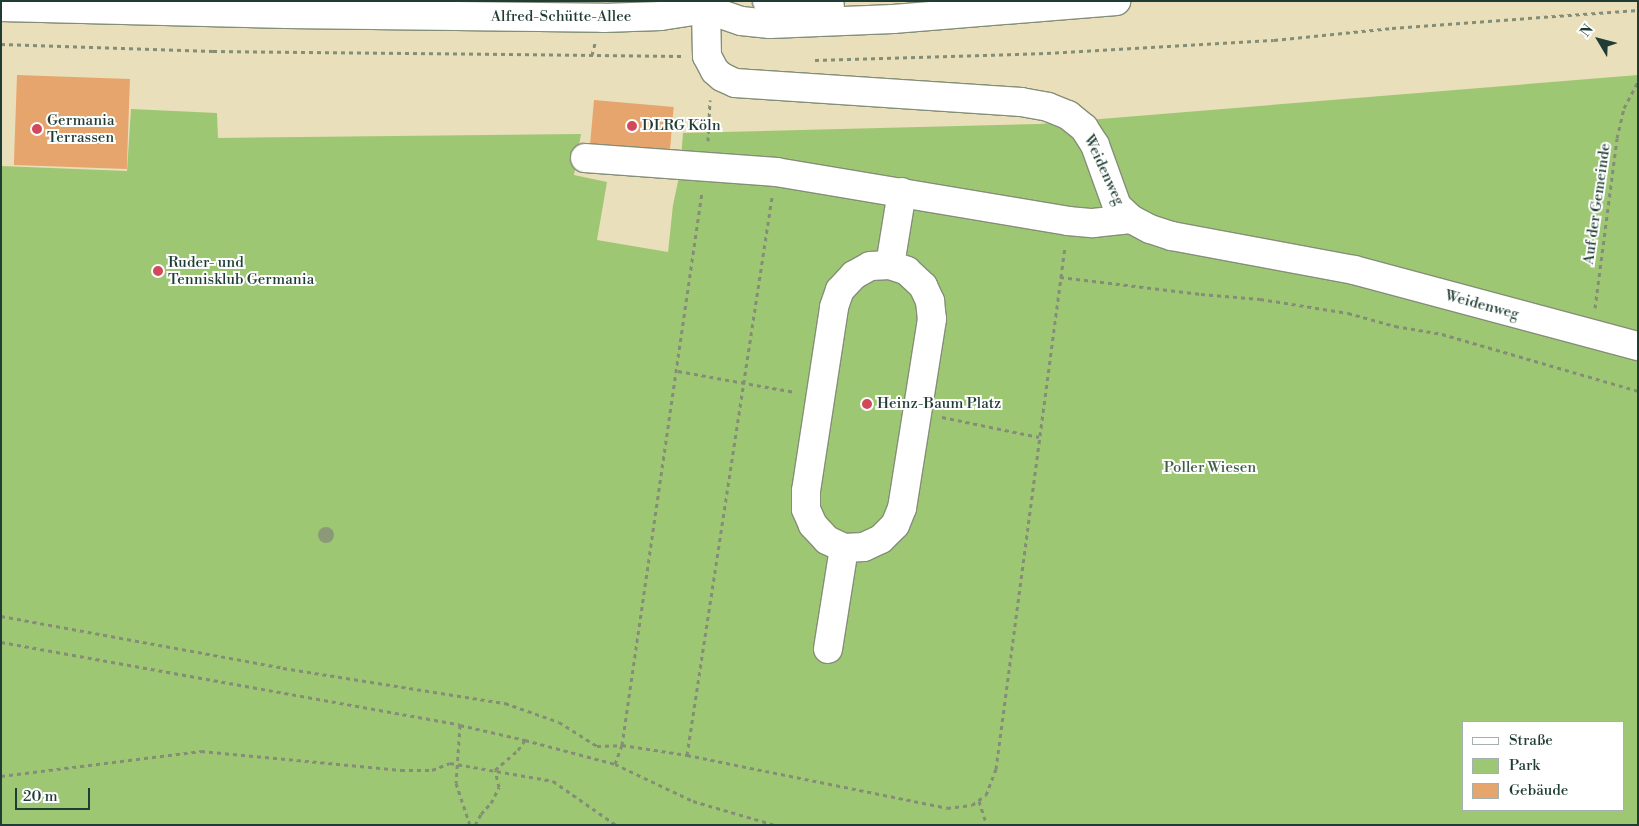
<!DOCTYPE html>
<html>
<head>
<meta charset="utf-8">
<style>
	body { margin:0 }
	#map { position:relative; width:1639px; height:826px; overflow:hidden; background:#e9dfba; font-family:"Libre Bodoni",serif }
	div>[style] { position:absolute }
	.green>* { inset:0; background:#9ec773 }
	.building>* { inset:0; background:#e6a56c; transform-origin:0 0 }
	.path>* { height:3px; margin-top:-1.5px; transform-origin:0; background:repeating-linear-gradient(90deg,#848e77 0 4px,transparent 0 8px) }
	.roads { filter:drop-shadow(1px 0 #848e77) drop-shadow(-1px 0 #848e77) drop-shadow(0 1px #848e77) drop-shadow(0 -1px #848e77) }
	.minor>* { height:28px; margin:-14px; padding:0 14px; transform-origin:14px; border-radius:14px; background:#fff }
	.trees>* { width:16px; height:16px; margin:-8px; border-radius:50%; background:#8c9979 }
	.dots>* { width:14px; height:14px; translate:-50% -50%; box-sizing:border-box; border:2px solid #fff; border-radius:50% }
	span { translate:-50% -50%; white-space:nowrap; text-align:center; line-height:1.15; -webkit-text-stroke:4px #fff; paint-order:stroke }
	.street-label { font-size:15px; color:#1f3d34 }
	.poi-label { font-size:15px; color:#1f3d34 }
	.left { translate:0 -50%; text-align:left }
	.park-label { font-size:15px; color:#3f6044 }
	.frame { position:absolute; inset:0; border:2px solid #1f3d34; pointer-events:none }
	.legend { position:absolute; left:1462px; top:721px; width:162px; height:90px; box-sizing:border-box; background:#fff; border:1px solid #a5b1ae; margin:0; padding:6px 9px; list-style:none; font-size:15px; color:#1f3d34 }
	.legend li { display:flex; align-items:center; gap:10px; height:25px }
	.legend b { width:25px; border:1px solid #a5b1ae }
	.north { position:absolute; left:1574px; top:15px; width:50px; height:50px; -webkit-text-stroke:4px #fff; paint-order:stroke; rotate:307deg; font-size:14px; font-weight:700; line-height:20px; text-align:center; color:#1f3d34 }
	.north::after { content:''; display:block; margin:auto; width:18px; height:22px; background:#1f3d34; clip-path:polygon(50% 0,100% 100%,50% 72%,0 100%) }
	.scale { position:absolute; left:15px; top:788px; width:75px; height:22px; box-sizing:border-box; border:2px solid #1f3d34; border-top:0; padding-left:6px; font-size:15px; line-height:18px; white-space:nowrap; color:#1f3d34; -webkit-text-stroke:4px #fff; paint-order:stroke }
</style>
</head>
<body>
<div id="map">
	<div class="green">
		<div style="clip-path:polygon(evenodd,1638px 75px,1638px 825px,1px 825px,1px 166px,127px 171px,131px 109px,217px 113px,218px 138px,581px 134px,574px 175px,607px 182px,597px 240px,668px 252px,673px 205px,680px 172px,683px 133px,1039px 124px,1638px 75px,1463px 722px,1623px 722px,1623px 810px,1463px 810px,1463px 722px)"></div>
	</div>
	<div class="building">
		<div style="left:17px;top:75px;width:113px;height:90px;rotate:2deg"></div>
		<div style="left:594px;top:100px;width:80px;height:51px;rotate:5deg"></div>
	</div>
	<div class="path">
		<div style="left:1px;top:44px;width:212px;rotate:1.9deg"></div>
		<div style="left:213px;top:51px;width:469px;rotate:0.6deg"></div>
		<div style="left:592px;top:55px;width:12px;rotate:-76deg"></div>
		<div style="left:815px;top:60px;width:232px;rotate:-1.7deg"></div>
		<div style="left:1047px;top:53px;width:227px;rotate:-3.3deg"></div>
		<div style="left:1274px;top:40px;width:119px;rotate:-5.8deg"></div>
		<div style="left:1392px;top:28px;width:247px;rotate:-4.2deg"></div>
		<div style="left:708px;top:141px;width:41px;rotate:-87.2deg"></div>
		<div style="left:1060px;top:277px;width:142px;rotate:6.9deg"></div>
		<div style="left:1201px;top:294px;width:59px;rotate:4.8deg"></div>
		<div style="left:1260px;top:299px;width:89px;rotate:9deg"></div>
		<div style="left:1348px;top:313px;width:49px;rotate:15.5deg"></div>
		<div style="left:1395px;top:326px;width:48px;rotate:9.7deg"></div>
		<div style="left:1442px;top:334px;width:204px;rotate:16.2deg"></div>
		<div style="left:1595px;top:308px;width:171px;rotate:-82.6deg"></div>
		<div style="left:1617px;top:138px;width:31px;rotate:-77deg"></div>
		<div style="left:1624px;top:108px;width:30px;rotate:-62deg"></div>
		<div style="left:678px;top:371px;width:119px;rotate:10.2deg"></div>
		<div style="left:942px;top:417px;width:99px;rotate:11.7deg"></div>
		<div style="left:1px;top:616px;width:287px;rotate:10.4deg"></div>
		<div style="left:283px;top:668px;width:225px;rotate:9deg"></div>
		<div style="left:505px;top:703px;width:57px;rotate:19.4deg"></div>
		<div style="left:559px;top:722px;width:45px;rotate:32.3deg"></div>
		<div style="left:597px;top:746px;width:25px;rotate:-2deg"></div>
		<div style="left:622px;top:745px;width:66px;rotate:8.7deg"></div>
		<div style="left:687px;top:755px;width:564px;rotate:-81.34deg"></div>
		<div style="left:1px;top:642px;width:466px;rotate:10.2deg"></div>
		<div style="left:460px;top:725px;width:67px;rotate:13deg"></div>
		<div style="left:525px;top:740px;width:93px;rotate:14.9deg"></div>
		<div style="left:615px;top:764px;width:86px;rotate:25.4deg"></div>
		<div style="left:693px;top:801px;width:85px;rotate:16.3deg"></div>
		<div style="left:460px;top:725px;width:58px;rotate:93.9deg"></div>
		<div style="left:456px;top:783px;width:44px;rotate:71.6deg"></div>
		<div style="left:687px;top:755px;width:265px;rotate:11.5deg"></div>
		<div style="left:947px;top:808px;width:25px;rotate:-7deg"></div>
		<div style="left:972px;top:805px;width:17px;rotate:-36deg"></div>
		<div style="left:986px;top:795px;width:28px;rotate:-69deg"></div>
		<div style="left:996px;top:769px;width:528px;rotate:-82.48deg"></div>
		<div style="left:615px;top:764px;width:20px;rotate:-70deg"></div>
		<div style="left:622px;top:745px;width:559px;rotate:-81.77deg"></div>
		<div style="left:1px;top:776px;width:202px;rotate:-7.1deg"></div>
		<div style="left:201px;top:751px;width:201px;rotate:5.4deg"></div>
		<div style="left:401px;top:770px;width:31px"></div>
		<div style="left:432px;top:770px;width:19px;rotate:-21deg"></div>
		<div style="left:450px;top:763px;width:105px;rotate:9.9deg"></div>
		<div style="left:553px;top:781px;width:77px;rotate:34.9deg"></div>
		<div style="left:979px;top:801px;width:25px;rotate:72deg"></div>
		<div style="left:475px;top:825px;width:13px;rotate:-61deg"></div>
		<div style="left:481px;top:814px;width:15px;rotate:-48deg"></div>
		<div style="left:491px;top:803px;width:18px;rotate:-63deg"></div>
		<div style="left:499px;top:787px;width:17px;rotate:-103deg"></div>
		<div style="left:495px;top:770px;width:30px;rotate:-41deg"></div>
		<div style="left:518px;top:750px;width:12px;rotate:-55deg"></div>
	</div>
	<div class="roads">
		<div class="minor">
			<div style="left:767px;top:1px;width:63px;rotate:4.5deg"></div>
			<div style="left:1px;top:7px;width:286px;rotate:1.4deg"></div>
			<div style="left:287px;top:14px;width:316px;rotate:0.7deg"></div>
			<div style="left:603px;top:18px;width:58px;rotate:-2deg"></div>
			<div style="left:661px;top:16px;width:46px;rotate:-8.8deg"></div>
			<div style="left:706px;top:9px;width:37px;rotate:19deg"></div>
			<div style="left:741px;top:21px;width:29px;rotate:6deg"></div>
			<div style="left:770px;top:24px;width:123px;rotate:-2.3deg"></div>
			<div style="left:893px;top:19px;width:224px;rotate:-4.6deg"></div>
			<div style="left:706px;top:9px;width:47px;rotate:88.8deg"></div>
			<div style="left:707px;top:56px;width:17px;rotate:62deg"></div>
			<div style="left:715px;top:71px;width:9px;rotate:41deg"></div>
			<div style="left:722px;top:77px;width:14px;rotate:25deg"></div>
			<div style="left:735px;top:83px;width:287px;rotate:3.8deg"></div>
			<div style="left:1021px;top:102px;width:27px;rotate:10deg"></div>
			<div style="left:1048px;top:107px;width:22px;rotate:22deg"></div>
			<div style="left:1068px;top:115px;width:21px;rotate:39deg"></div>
			<div style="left:1084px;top:128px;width:20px;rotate:57deg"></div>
			<div style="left:1095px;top:145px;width:65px;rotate:70.2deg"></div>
			<div style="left:1117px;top:206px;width:19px;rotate:43deg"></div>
			<div style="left:1131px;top:219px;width:21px;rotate:28deg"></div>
			<div style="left:1150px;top:229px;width:23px;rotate:18deg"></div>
			<div style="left:1172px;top:236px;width:185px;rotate:10.6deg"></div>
			<div style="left:1354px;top:270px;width:294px;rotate:15deg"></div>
			<div style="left:585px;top:158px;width:192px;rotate:4.2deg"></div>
			<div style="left:776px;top:172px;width:296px;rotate:9.5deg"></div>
			<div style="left:1068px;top:221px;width:25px;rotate:5deg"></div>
			<div style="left:1093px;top:223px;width:38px;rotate:-6deg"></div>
			<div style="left:890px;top:265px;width:18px;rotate:19deg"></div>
			<div style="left:907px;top:271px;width:22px;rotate:43deg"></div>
			<div style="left:923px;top:286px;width:17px;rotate:65deg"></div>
			<div style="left:930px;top:301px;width:18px;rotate:84deg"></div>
			<div style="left:932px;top:319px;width:191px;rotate:99deg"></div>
			<div style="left:902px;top:508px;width:18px;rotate:112deg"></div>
			<div style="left:895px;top:525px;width:20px;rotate:135deg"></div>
			<div style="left:881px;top:539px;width:19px;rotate:155deg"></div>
			<div style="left:864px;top:547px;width:20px;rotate:177deg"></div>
			<div style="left:844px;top:548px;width:19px;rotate:-155deg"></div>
			<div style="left:827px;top:540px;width:21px;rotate:-133deg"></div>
			<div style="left:813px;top:525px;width:17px;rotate:-114deg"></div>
			<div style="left:806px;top:509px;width:18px;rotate:-90deg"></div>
			<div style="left:806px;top:491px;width:186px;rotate:-81.3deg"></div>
			<div style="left:834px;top:307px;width:18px;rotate:-71deg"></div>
			<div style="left:840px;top:290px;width:21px;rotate:-47deg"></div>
			<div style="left:854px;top:275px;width:18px;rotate:-29deg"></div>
			<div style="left:870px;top:266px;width:20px;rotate:-3deg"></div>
			<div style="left:890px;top:265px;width:74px;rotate:-80.7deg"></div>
			<div style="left:828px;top:649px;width:102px;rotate:-81deg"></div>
		</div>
	</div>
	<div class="trees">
		<div style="left:326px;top:535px"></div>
	</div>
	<div class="dots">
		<div style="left:632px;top:126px;background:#d1495b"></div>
		<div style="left:37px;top:129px;background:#d1495b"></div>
		<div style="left:158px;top:271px;background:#d1495b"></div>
		<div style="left:867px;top:404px;background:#d1495b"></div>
	</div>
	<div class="street-label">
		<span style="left:561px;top:17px">Alfred-Schütte-Allee</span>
		<span style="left:1104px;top:170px;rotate:65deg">Weidenweg</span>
		<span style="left:1597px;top:204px;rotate:-82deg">Auf der Gemeinde</span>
		<span style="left:1482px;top:305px;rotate:15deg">Weidenweg</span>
	</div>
	<div class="poi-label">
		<span class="left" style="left:47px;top:129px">Germania<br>Terrassen</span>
		<span class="left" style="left:642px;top:126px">DLRG Köln</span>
		<span class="left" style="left:168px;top:271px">Ruder- und<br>Tennisklub Germania</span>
		<span class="left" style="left:877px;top:404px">Heinz-Baum Platz</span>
	</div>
	<div class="park-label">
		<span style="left:1210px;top:468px">Poller Wiesen</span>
	</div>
	<div class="frame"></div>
	<ul class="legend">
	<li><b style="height:6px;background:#fff"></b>Straße</li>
	<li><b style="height:14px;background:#9ec773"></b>Park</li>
	<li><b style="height:14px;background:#e6a56c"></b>Gebäude</li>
	</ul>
	<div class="north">N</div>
	<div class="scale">20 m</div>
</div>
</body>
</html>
